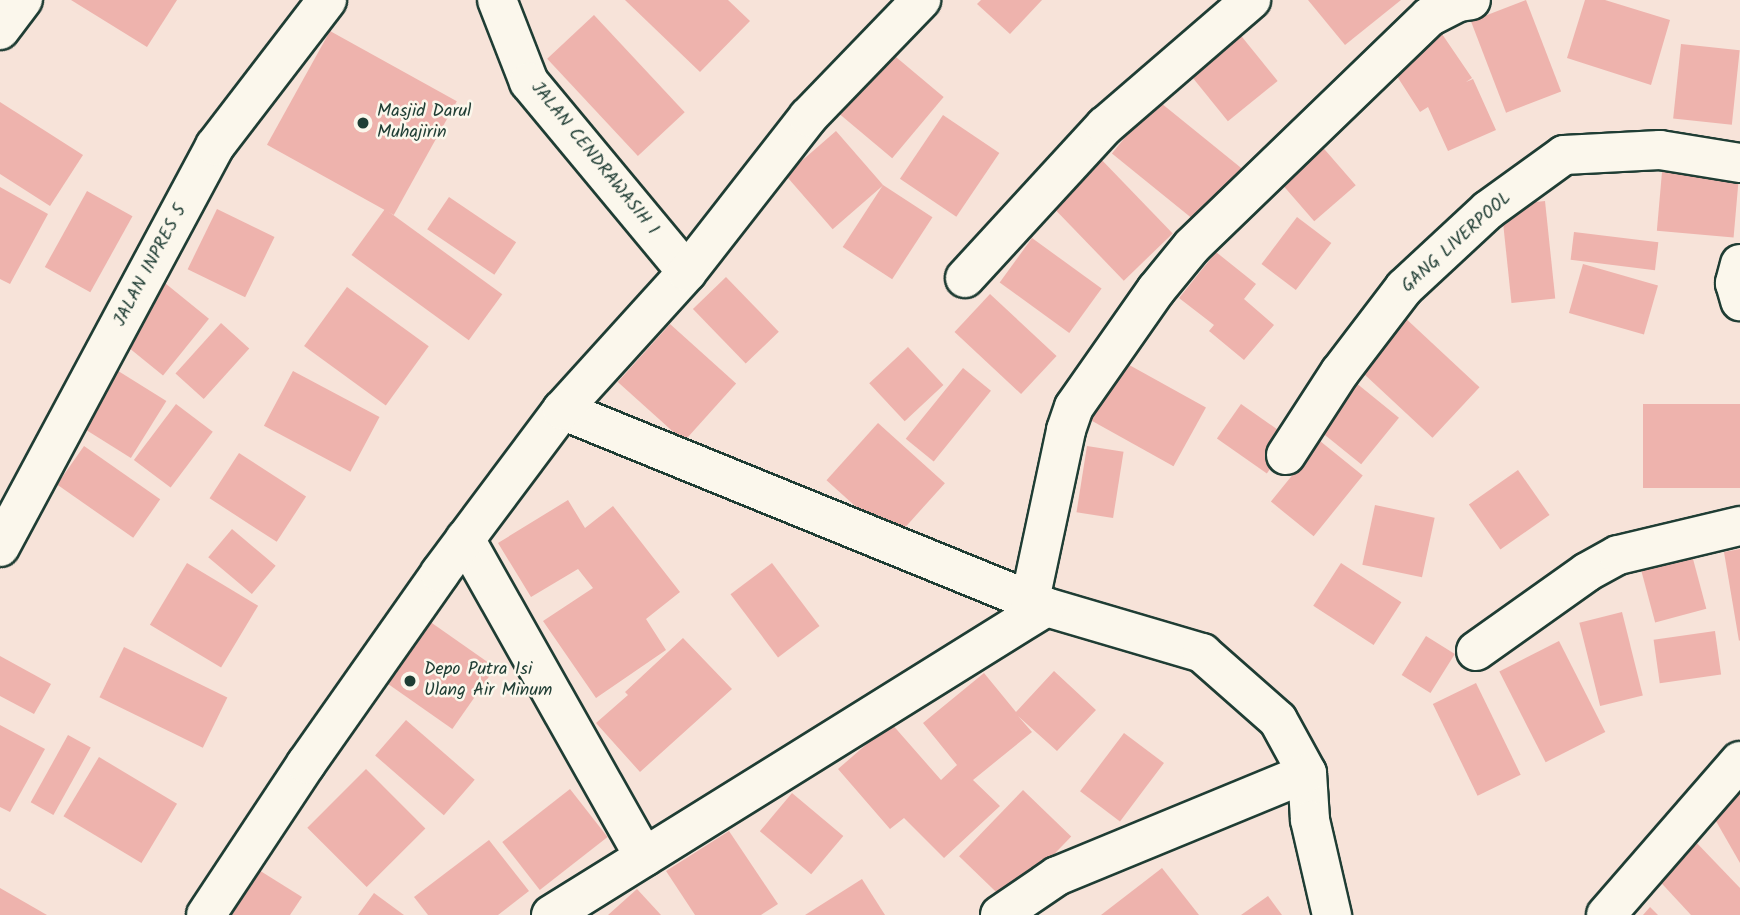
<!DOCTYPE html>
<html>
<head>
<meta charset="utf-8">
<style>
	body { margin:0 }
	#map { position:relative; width:1740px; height:915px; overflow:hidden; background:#f7e3d9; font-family:Kalam,sans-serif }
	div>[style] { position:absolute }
	.building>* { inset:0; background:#eeb3ad; transform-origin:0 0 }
	.roads { filter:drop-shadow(2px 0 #1f3d34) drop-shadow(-2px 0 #1f3d34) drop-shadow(0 2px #1f3d34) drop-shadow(0 -2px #1f3d34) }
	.minor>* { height:38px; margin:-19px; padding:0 19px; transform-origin:19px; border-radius:19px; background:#fbf7ec }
	.dots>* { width:19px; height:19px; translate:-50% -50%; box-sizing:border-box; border:4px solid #fbf7ec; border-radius:50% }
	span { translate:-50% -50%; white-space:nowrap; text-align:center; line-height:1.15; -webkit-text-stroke:5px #fbf7ec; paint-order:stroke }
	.poi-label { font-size:18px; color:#1f3d34 }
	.left { translate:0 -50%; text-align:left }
	.street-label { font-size:18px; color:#1f3d34 }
</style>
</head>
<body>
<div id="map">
	<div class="building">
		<div style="clip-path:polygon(71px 0,177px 0,147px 47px)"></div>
		<div style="clip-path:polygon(625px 0,728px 0,750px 21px,700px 72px)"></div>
		<div style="clip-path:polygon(981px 0,1042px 0,1010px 34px,977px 4px)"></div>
		<div style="clip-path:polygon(1308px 0,1401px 0,1345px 45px)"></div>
		<div style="left:1526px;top:0;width:98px;height:59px;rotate:69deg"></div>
		<div style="clip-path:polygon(1585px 0,1605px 0,1670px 20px,1651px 85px,1567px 58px)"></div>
		<div style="left:594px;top:15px;width:133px;height:64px;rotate:47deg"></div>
		<div style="left:330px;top:31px;width:145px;height:130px;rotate:29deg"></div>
		<div style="left:1238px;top:32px;width:63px;height:64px;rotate:51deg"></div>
		<div style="clip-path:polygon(1442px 34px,1472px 78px,1466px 82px,1473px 79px,1496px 130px,1448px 151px,1428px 107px,1420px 112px,1391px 67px)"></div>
		<div style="left:1681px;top:44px;width:59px;height:75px;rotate:6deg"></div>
		<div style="left:890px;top:52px;width:70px;height:80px;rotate:40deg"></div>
		<div style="left:1156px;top:99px;width:112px;height:70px;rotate:39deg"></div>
		<div style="clip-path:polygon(0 102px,83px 155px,50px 206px,0 174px)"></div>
		<div style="left:943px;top:115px;width:68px;height:77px;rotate:34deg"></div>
		<div style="left:836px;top:131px;width:72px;height:67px;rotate:49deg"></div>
		<div style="left:1319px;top:143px;width:56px;height:55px;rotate:49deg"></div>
		<div style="left:1097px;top:155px;width:109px;height:68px;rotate:46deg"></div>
		<div style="left:1662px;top:172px;width:77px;height:59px;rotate:5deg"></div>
		<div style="left:883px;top:185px;width:59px;height:74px;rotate:33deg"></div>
		<div style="clip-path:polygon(0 187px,48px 214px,10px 284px,0 279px)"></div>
		<div style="left:87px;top:191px;width:52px;height:87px;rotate:29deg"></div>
		<div style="left:449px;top:197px;width:81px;height:39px;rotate:34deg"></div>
		<div style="left:1545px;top:201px;width:98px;height:44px;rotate:84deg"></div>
		<div style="left:217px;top:209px;width:64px;height:67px;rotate:26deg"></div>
		<div style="left:385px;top:209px;width:145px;height:57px;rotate:36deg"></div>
		<div style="left:1297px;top:217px;width:43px;height:59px;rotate:37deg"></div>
		<div style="left:1574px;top:232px;width:85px;height:28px;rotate:7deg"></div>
		<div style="left:1032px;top:238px;width:86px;height:55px;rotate:36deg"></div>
		<div style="clip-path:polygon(1216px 252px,1256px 284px,1244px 299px,1274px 325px,1244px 360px,1209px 331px,1214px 325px,1179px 298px)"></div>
		<div style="left:1583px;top:264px;width:78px;height:51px;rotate:16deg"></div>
		<div style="left:726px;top:277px;width:76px;height:46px;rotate:46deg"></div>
		<div style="left:160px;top:279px;width:63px;height:73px;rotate:39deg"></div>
		<div style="left:347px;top:287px;width:101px;height:73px;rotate:36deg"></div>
		<div style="left:990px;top:294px;width:91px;height:52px;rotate:43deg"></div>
		<div style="left:1402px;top:315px;width:106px;height:69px;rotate:43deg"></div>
		<div style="left:221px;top:323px;width:38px;height:68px;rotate:42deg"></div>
		<div style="left:670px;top:324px;width:89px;height:78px;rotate:42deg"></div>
		<div style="left:908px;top:347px;width:52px;height:53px;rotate:47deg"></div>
		<div style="left:1122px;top:361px;width:96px;height:67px;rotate:29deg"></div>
		<div style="left:107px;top:364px;width:70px;height:67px;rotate:32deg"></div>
		<div style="left:963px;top:368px;width:36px;height:91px;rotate:39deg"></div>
		<div style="left:293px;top:371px;width:98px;height:62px;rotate:28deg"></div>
		<div style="left:1350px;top:378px;width:63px;height:60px;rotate:39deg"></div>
		<div style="left:176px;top:404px;width:46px;height:70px;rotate:37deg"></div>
		<div style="left:1241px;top:404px;width:61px;height:42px;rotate:35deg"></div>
		<div style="left:1740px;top:404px;width:84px;height:97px;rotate:90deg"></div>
		<div style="left:878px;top:423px;width:90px;height:77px;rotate:42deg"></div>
		<div style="left:1320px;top:441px;width:55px;height:78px;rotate:39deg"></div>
		<div style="left:84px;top:446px;width:93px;height:47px;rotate:35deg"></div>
		<div style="left:1087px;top:446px;width:37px;height:67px;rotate:9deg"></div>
		<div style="left:239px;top:453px;width:80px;height:54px;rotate:33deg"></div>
		<div style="left:1518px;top:470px;width:55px;height:60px;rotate:55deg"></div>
		<div style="clip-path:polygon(568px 500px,585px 528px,613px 506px,680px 592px,646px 619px,666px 650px,596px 698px,543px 621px,593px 588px,578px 569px,531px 597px,498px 543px)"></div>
		<div style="left:1375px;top:505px;width:61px;height:61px;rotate:12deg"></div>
		<div style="left:232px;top:529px;width:57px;height:37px;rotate:40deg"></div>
		<div style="left:1689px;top:544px;width:67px;height:53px;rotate:75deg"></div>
		<div style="clip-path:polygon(1740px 549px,1740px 640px,1739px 641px,1724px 552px)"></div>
		<div style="left:187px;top:563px;width:83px;height:72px;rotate:31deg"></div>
		<div style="left:772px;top:563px;width:79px;height:52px;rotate:53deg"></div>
		<div style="left:1341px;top:563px;width:72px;height:51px;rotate:33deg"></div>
		<div style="left:1622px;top:612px;width:86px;height:44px;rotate:76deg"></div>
		<div style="left:429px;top:621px;width:81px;height:75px;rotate:35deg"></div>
		<div style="left:1715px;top:631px;width:44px;height:62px;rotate:82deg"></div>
		<div style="left:1426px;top:636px;width:34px;height:46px;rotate:32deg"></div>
		<div style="clip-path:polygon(683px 638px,732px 689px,640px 772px,596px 723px,628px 695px,625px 692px)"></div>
		<div style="left:1559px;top:641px;width:102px;height:67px;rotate:63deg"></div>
		<div style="left:124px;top:647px;width:115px;height:56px;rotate:26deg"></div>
		<div style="clip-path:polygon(0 656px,51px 684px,34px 714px,0 696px)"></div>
		<div style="clip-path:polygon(1054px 671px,1096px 710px,1057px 751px,1018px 716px,1032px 732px,973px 780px,1000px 806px,944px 858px,904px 818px,890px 829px,838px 769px,891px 723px,941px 780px,957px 765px,923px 723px,984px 673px,1016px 712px)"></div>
		<div style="left:1476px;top:683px;width:102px;height:48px;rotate:64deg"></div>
		<div style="left:406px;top:720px;width:91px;height:47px;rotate:41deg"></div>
		<div style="clip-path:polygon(0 725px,45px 749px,10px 812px,0 807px)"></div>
		<div style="left:1124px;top:733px;width:50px;height:73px;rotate:37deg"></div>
		<div style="left:68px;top:735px;width:26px;height:77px;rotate:29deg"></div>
		<div style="left:99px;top:757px;width:91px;height:69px;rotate:31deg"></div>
		<div style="left:366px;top:769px;width:84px;height:83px;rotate:45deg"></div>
		<div style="left:570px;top:789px;width:61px;height:86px;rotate:52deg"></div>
		<div style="left:1023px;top:790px;width:67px;height:92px;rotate:44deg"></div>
		<div style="clip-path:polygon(1740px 791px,1740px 863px,1709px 809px)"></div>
		<div style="left:792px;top:793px;width:67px;height:50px;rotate:40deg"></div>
		<div style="clip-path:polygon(729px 831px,778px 904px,761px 915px,695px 915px,666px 871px)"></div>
		<div style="clip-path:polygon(1692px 838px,1740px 888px,1740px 915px,1691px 915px,1653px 874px)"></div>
		<div style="clip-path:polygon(489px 840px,529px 891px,498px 915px,428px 915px,414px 897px)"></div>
		<div style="clip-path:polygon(249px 864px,302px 897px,290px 915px,216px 915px)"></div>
		<div style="clip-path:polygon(1162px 868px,1199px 915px,1101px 915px)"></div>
		<div style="clip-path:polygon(862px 879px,885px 915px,805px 915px)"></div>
		<div style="clip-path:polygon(0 888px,47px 915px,0 915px)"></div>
		<div style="clip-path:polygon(637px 889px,661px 915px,608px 915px)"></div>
		<div style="clip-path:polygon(374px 893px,404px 915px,358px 915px)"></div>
		<div style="clip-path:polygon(1268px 896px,1282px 915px,1241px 915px)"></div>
		<div style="clip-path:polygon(1650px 907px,1658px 915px,1643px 915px)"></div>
	</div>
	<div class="roads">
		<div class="minor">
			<div style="left:497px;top:0;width:88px;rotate:68.7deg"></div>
			<div style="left:529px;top:82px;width:247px;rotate:50.3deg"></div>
			<div style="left:0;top:30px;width:38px;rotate:-53deg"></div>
			<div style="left:1740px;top:264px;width:20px;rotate:105deg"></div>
			<div style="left:1735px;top:283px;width:19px;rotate:74deg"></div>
			<div style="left:965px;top:278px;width:207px;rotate:-47.4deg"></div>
			<div style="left:1105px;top:126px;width:193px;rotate:-40.8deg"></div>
			<div style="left:562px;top:410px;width:523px;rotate:22.15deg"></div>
			<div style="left:1046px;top:607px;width:163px;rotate:16.4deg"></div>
			<div style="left:1202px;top:653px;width:101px;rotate:41.4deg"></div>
			<div style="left:1278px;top:720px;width:60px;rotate:61.3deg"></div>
			<div style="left:1307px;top:773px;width:47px;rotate:86.3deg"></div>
			<div style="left:1310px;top:820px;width:98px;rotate:77deg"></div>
			<div style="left:1286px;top:455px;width:99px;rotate:-57deg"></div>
			<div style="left:1340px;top:372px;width:106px;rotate:-52.7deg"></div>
			<div style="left:1404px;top:288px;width:115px;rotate:-42.9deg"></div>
			<div style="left:1488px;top:210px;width:94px;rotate:-35.9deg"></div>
			<div style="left:1564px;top:155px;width:96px;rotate:-3deg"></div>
			<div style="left:1660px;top:150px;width:81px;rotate:9.2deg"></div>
			<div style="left:465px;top:539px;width:365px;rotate:60.6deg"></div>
			<div style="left:0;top:547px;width:455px;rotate:-61.8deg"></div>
			<div style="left:215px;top:146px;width:184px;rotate:-52.5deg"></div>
			<div style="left:1030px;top:600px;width:174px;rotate:-78deg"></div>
			<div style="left:1066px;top:430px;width:24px;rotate:-71deg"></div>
			<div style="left:1074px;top:407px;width:143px;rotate:-55deg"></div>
			<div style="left:1156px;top:290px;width:57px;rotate:-50.7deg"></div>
			<div style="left:1192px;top:246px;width:330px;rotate:-44deg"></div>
			<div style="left:1429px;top:17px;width:34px;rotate:-27deg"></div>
			<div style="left:1459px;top:2px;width:12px;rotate:-9deg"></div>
			<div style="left:1476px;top:651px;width:136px;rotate:-35.4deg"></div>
			<div style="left:1587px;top:572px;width:35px;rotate:-29deg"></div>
			<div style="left:1618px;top:555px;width:125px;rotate:-13.4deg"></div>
			<div style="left:206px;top:915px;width:181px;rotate:-56.5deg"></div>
			<div style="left:306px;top:764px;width:233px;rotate:-54.9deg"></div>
			<div style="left:440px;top:573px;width:204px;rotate:-53.2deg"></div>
			<div style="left:562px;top:410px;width:186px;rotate:-47.8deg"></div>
			<div style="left:687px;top:272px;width:197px;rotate:-52deg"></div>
			<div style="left:808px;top:117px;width:163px;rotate:-46deg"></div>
			<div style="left:551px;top:915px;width:583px;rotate:-31.89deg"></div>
			<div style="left:1000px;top:915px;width:69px;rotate:-34.4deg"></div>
			<div style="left:1057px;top:876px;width:270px;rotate:-22.4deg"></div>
			<div style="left:1606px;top:915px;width:204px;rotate:-49deg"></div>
		</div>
	</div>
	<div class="dots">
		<div style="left:363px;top:123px;background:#1f3d34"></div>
		<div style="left:410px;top:681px;background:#1f3d34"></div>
	</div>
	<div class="poi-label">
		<span class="left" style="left:377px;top:123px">Masjid Darul<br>Muhajirin</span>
		<span class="left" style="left:424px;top:681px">Depo Putra Isi<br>Ulang Air Minum</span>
	</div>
	<div class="street-label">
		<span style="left:594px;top:159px;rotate:51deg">JALAN CENDRAWASIH 1</span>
		<span style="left:1457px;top:243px;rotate:-42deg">GANG LIVERPOOL</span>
		<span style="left:151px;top:266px;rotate:-62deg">JALAN INPRES 5</span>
	</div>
</div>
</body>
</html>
